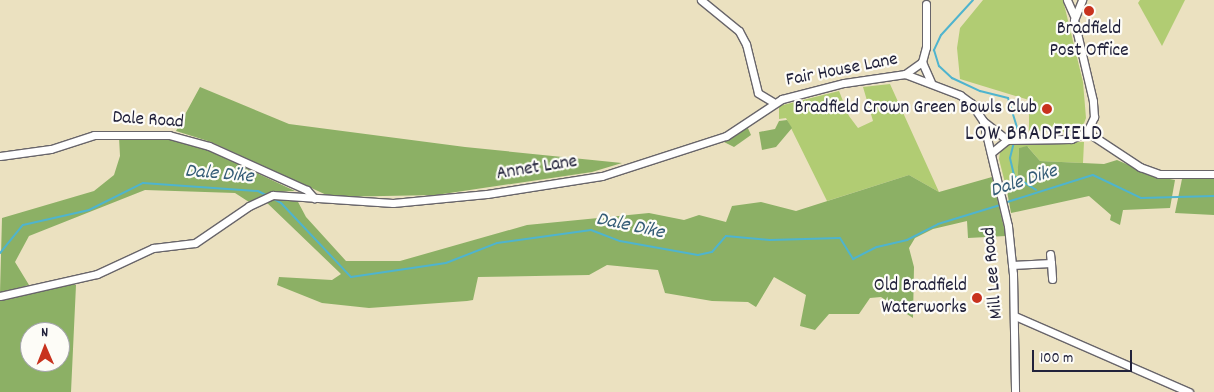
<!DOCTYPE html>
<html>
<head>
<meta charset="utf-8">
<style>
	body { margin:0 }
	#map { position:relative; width:1214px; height:392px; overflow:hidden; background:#ebe1c0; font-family:Dekko,sans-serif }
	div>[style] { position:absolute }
	.green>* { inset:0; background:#b1cc73 }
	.forest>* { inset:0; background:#8cb065 }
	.stream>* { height:2px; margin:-1px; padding:0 1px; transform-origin:1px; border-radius:1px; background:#4fb4ce }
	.roads { filter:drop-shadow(1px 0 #68656a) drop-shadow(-1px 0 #68656a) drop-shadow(0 1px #68656a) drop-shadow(0 -1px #68656a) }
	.minor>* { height:7px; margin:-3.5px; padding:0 3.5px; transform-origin:3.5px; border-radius:3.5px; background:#fff }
	.dots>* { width:14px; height:14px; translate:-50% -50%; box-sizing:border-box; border:2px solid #fdfcf7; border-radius:50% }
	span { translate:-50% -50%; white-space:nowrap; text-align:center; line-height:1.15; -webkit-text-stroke:4.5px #fdfcf7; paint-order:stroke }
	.poi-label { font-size:19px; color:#22223b }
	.right { translate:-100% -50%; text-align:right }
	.street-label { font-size:19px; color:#22223b }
	.water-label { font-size:20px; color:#345c76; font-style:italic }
	.quarter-label { font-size:21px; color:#22223b; letter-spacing:1px }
	.north { position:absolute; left:20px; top:322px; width:50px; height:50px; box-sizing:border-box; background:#fdfcf7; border:1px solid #a5a5ac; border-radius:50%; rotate:359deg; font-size:14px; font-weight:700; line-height:20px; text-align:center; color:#22223b }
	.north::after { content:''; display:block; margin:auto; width:18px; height:22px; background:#c8321e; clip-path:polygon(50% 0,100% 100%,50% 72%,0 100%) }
	.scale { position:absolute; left:1032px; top:350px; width:100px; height:22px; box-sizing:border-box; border:2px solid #22223b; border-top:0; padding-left:6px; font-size:15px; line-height:18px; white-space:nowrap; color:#22223b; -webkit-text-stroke:4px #fdfcf7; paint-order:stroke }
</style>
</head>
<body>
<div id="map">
	<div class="green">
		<div style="clip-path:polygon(983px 0,1063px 0,1083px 82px,1086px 118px,1083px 126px,1076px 132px,1029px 131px,1029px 100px,960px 79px,957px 48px,960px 28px)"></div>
		<div style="clip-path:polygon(1140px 0,1185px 0,1162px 46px,1138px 3px)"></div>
		<div style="clip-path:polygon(890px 84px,939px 192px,909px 175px,827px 201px,786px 118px,779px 119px,779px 106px,839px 91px,849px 116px,858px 128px,873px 121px,863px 87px)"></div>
		<div style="clip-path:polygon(1084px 142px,1083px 163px,1040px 161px,1028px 147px,1019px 148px,1017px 186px,1007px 191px,999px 159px,1000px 152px,1008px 143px)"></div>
	</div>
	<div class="forest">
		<div style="clip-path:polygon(200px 87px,289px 124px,465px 147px,622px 163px,592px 172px,436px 195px,331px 197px,211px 142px,176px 131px)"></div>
		<div style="clip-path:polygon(787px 120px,792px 128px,776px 147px,762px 150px,759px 132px,775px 129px,779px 121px)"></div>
		<div style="clip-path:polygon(747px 126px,751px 135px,734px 147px,724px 142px)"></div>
		<div style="clip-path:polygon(119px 137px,167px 139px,208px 150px,295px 191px,270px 192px,249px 202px,235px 193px,145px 190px,29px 236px,15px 262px,29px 285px,0 293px,2px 218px,94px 191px,114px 175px,120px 156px)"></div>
		<div style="clip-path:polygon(1027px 146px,1040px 161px,1104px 164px,1117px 160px,1154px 176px,1175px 180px,1170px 208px,1123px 210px,1120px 225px,1110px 220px,1111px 215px,1089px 196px,1011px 213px,1007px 191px,1017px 185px,1019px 148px)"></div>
		<div style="clip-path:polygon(909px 175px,939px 192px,992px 177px,1006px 236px,968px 238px,967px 221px,933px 229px,915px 238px,909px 248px,914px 267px,913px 318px,881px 297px,870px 298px,859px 314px,829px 314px,815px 330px,800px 326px,806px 295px,774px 277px,756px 307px,748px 302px,712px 301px,665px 293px,658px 270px,607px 265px,589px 275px,478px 277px,473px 300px,467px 301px,369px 308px,322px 303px,277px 285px,279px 277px,332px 280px,341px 274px,264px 200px,274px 197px,297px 200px,306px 217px,346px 261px,400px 261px,527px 225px,649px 213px,684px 220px,699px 215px,726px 222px,732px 206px,761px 202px,796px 211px)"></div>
		<div style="clip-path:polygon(1214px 178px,1214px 215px,1175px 213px,1182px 179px)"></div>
		<div style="clip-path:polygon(evenodd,67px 283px,76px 285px,71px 392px,0 392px,0 299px,67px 283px,30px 332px,60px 332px,60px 362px,30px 362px,30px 332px)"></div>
	</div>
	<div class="stream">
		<div style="left:973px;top:0;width:47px;rotate:132.4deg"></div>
		<div style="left:941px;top:35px;width:17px;rotate:115deg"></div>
		<div style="left:934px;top:50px;width:17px;rotate:73deg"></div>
		<div style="left:939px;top:66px;width:18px;rotate:43deg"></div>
		<div style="left:952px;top:78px;width:31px;rotate:25deg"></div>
		<div style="left:980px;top:91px;width:29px;rotate:14deg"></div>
		<div style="left:1008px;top:98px;width:34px;rotate:73deg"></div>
		<div style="left:1018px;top:130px;width:9px;rotate:111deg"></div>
		<div style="left:1014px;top:142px;width:16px;rotate:104deg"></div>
		<div style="left:1010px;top:158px;width:18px;rotate:77deg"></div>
		<div style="left:1014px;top:176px;width:26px;rotate:32deg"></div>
		<div style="left:272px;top:198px;width:10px;rotate:29deg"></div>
		<div style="left:281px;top:203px;width:102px;rotate:46.6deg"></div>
		<div style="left:351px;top:277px;width:96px;rotate:-8.4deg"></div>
		<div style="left:446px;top:263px;width:55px;rotate:-21.4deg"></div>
		<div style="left:497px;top:243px;width:95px;rotate:-7.9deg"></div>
		<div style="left:591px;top:230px;width:31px;rotate:21deg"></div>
		<div style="left:620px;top:241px;width:79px;rotate:10.2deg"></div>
		<div style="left:698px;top:255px;width:14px;rotate:-12deg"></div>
		<div style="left:712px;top:252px;width:21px;rotate:-49deg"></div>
		<div style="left:726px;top:236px;width:44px;rotate:5.2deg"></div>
		<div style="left:770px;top:240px;width:70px;rotate:-1.6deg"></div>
		<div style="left:840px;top:238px;width:25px;rotate:58deg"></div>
		<div style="left:853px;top:259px;width:27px;rotate:-27deg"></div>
		<div style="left:877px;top:247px;width:31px;rotate:-13deg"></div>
		<div style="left:907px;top:240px;width:35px;rotate:-27deg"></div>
		<div style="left:938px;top:224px;width:65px;rotate:-17deg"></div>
		<div style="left:1004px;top:203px;width:93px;rotate:-17.5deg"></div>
		<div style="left:1093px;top:175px;width:53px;rotate:25.6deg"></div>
		<div style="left:1141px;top:198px;width:73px;rotate:-1.6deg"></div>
		<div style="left:0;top:253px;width:36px;rotate:-51deg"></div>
		<div style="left:23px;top:225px;width:68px;rotate:-12.8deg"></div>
		<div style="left:89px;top:210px;width:60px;rotate:-26.6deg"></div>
		<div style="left:143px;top:183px;width:115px;rotate:4deg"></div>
		<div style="left:258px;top:191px;width:11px;rotate:27deg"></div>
	</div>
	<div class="roads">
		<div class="minor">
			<div style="left:701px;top:0;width:49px;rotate:39.2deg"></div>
			<div style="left:739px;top:31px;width:15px;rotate:62deg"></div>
			<div style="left:746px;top:44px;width:50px;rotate:76.2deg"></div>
			<div style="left:758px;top:93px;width:17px;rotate:31deg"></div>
			<div style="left:1067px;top:0;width:17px;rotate:66deg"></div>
			<div style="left:926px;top:4px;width:43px;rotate:90deg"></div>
			<div style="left:926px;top:47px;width:16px;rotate:105deg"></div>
			<div style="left:922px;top:62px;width:22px;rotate:66deg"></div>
			<div style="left:905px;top:74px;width:21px;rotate:-35deg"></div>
			<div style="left:983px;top:121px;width:31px;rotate:38deg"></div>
			<div style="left:1087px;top:132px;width:64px;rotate:33.4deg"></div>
			<div style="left:1140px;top:167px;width:20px;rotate:20deg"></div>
			<div style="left:1159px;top:174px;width:55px"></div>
			<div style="left:991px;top:153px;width:21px;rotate:-39deg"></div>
			<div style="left:1007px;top:140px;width:64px;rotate:-0.9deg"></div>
			<div style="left:1071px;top:139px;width:17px;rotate:-24deg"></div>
			<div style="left:1087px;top:132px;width:17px;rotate:-65deg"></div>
			<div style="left:1094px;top:117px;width:16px;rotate:-94deg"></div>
			<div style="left:1093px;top:101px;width:83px;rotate:-103.2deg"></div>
			<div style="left:1074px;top:20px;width:22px;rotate:-68deg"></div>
			<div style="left:0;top:156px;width:51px;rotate:-7.8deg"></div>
			<div style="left:51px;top:149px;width:45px;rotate:-18deg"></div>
			<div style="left:94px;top:135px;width:75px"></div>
			<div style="left:169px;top:135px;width:41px;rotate:15.4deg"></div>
			<div style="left:209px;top:146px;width:107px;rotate:24.2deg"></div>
			<div style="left:307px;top:190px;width:11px;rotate:49deg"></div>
			<div style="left:1051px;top:263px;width:16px;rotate:86deg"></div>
			<div style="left:1012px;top:265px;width:39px;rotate:-3deg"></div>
			<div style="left:1051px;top:263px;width:9px;rotate:-96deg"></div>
			<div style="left:0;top:296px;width:99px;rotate:-12.8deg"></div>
			<div style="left:97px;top:274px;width:62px;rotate:-24.9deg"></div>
			<div style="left:153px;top:248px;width:42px;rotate:-6.8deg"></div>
			<div style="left:195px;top:243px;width:65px;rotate:-34.4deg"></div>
			<div style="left:249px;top:206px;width:26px;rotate:-25deg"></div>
			<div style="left:273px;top:195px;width:120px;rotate:3.8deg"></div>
			<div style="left:393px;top:203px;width:94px;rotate:-5.5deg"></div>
			<div style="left:487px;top:194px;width:116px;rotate:-8.9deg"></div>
			<div style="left:602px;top:176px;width:130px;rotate:-17.9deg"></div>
			<div style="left:726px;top:136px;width:67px;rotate:-33.5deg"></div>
			<div style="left:782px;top:99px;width:64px;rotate:-14.5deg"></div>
			<div style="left:844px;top:83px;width:62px;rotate:-8.4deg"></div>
			<div style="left:905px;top:74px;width:59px;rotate:20.9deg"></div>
			<div style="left:960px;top:95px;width:14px;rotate:36deg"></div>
			<div style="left:971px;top:103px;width:22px;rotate:56deg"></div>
			<div style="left:983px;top:121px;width:108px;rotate:76.6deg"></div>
			<div style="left:1008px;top:226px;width:48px;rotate:84.1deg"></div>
			<div style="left:1013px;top:274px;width:118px;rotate:89deg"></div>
			<div style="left:1015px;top:316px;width:190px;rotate:23.6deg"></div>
		</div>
	</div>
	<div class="dots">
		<div style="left:1089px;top:11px;background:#c8321e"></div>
		<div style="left:1047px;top:109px;background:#c8321e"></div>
		<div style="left:977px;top:298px;background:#c8321e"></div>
	</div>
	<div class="poi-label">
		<span style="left:1089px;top:41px">Bradfield<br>Post Office</span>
		<span class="right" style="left:1037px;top:109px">Bradfield Crown Green Bowls Club</span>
		<span class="right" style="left:967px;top:298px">Old Bradfield<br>Waterworks</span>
	</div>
	<div class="street-label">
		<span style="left:842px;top:71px;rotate:-11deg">Fair House Lane</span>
		<span style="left:148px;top:121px;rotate:4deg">Dale Road</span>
		<span style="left:537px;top:169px;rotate:-9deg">Annet Lane</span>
		<span style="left:994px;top:273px;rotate:-95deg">Mill Lee Road</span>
	</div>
	<div class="water-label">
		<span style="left:219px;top:175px;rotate:5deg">Dale Dike</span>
		<span style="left:1024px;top:182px;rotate:-18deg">Dale Dike</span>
		<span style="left:630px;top:227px;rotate:12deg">Dale Dike</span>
	</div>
	<div class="quarter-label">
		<span style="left:1034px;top:135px">LOW BRADFIELD</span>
	</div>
	<div class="north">N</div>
	<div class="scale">100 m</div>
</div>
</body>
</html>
